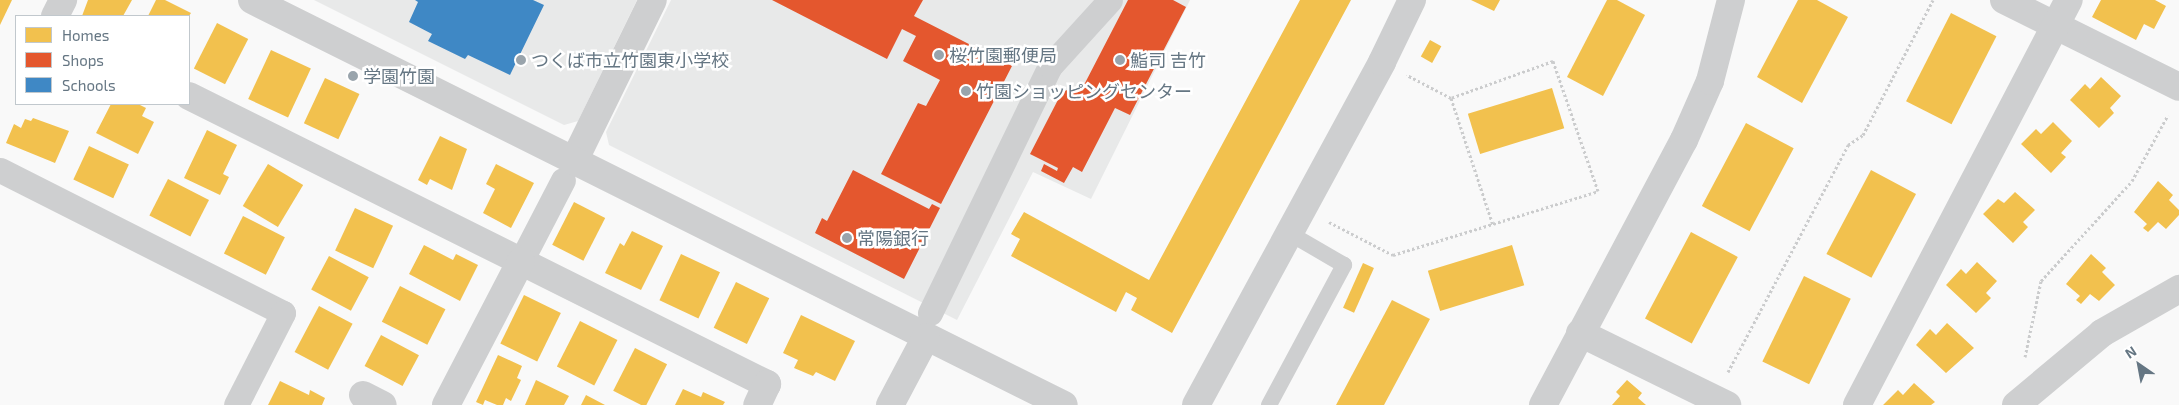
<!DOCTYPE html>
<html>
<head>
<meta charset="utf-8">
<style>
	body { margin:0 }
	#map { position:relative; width:2179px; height:405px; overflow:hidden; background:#f9f9f9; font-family:"Exo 2","Noto Sans JP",sans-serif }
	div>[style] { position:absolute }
	.built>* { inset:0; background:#e8e9e9 }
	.homes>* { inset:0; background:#f2c14e; transform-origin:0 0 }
	.shops>* { inset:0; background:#e4572e }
	.schools>* { inset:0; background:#3f88c5 }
	.path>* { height:3px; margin-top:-1.5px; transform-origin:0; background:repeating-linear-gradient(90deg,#cbcccd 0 2.5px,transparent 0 5px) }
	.service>* { height:16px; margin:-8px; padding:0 8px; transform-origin:8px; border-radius:8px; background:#cecfd0 }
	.pedestrian>* { height:25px; margin:-12.5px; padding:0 12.5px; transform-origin:12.5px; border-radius:12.5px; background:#cecfd0 }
	.minor>* { height:28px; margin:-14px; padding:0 14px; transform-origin:14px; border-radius:14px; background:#cecfd0 }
	.tertiary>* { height:28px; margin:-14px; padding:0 14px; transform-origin:14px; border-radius:14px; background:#cecfd0 }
	.dots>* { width:14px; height:14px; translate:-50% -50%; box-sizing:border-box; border:2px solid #fff; border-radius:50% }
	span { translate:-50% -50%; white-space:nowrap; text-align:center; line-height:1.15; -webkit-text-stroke:5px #fff; paint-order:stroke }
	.poi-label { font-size:18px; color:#657683 }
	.left { translate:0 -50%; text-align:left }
	.legend { position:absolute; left:15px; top:15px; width:175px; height:90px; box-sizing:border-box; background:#fff; border:1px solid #c1c8cd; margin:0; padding:6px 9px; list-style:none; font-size:15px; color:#657683 }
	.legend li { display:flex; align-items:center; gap:10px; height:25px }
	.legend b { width:25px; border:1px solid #c1c8cd }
	.north { position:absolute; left:2114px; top:340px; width:50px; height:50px; -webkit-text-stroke:4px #fff; paint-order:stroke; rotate:327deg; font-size:14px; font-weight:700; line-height:20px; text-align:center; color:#657683 }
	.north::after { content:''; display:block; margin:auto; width:18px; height:22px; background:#657683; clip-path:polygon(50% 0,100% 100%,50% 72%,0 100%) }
</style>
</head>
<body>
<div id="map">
	<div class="built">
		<div style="clip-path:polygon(314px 0,637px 0,578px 121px,564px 125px)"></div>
		<div style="clip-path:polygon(671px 0,1190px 0,1091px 199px,1033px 172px,957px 320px,609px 145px,606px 132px)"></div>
	</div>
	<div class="homes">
		<div style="clip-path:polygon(0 0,12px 0,0 25px)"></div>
		<div style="clip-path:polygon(88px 0,132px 0,123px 16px,82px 16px)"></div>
		<div style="clip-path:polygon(156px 0,165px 0,191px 13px,189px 16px,148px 16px)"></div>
		<div style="clip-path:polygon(1300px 0,1351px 0,1172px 333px,1131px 310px,1137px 298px,1126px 292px,1116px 312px,1011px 256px,1020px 239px,1011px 234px,1024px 212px,1149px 280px)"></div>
		<div style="clip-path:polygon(1471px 0,1500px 0,1494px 11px)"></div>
		<div style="clip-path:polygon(1607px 0,1617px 0,1645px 15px,1603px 96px,1567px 77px)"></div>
		<div style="clip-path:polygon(1798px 0,1817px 0,1848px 17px,1802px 103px,1757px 77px)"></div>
		<div style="clip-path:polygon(2101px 0,2155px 0,2166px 6px,2154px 29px,2144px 24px,2136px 40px,2092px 17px)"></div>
		<div style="left:1951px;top:13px;width:51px;height:99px;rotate:27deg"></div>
		<div style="left:217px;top:23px;width:35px;height:51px;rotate:27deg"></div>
		<div style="left:1430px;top:40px;width:13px;height:19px;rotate:29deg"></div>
		<div style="left:271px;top:50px;width:44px;height:54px;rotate:25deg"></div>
		<div style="clip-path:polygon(2101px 77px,2121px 96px,2110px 108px,2114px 113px,2099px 128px,2070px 100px,2085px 84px,2090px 89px)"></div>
		<div style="left:325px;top:78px;width:38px;height:50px;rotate:25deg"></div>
		<div style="left:1552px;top:88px;width:42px;height:88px;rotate:73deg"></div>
		<div style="clip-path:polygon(111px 104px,138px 104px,146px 108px,142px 116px,154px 122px,138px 154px,96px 133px)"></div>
		<div style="clip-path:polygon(33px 118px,69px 131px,55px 163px,6px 143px,14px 124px,21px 128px,25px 119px,31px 121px)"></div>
		<div style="clip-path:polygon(2053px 122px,2072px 141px,2061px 153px,2066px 157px,2051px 173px,2021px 144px,2036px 129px,2041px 134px)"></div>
		<div style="left:1746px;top:123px;width:54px;height:94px;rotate:28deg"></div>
		<div style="clip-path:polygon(207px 130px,237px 145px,223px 174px,229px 177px,220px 195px,184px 178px)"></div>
		<div style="clip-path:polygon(440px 136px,467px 149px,452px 190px,430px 179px,427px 185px,418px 180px)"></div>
		<div style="left:89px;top:146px;width:44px;height:37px;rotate:25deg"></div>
		<div style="left:268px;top:164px;width:41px;height:49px;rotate:31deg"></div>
		<div style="clip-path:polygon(496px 164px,534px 183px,511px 228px,483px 213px,495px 189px,486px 184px)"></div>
		<div style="left:1871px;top:170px;width:51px;height:95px;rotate:28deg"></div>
		<div style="left:168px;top:179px;width:46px;height:41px;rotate:27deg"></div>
		<div style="clip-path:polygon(2158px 181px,2173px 195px,2169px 200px,2179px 210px,2179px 215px,2166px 229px,2158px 222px,2148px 232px,2143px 228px,2147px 224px,2134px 212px)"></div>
		<div style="clip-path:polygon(2015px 192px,2035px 210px,2023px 222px,2028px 227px,2013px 243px,1983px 214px,1998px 199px,2004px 203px)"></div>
		<div style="left:574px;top:202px;width:35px;height:48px;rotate:27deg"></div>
		<div style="left:355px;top:208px;width:42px;height:47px;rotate:25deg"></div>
		<div style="left:243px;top:216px;width:47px;height:42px;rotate:27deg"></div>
		<div style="clip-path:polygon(632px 231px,663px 246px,641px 290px,605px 273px,620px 243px,624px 246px)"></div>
		<div style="left:1691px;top:232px;width:53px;height:98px;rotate:28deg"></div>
		<div style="clip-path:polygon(424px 245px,453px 260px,456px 254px,478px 265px,460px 301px,409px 274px)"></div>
		<div style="left:1512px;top:245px;width:42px;height:88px;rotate:73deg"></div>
		<div style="left:681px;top:254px;width:43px;height:51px;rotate:25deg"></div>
		<div style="clip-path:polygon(2091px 254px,2106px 268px,2102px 272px,2115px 285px,2099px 301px,2090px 294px,2081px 304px,2076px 300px,2080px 296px,2066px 284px)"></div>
		<div style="left:329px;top:256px;width:45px;height:38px;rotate:28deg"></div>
		<div style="clip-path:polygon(1977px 262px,1997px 281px,1986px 293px,1991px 298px,1976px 313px,1946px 285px,1961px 269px,1966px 274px)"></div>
		<div style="left:1363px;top:263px;width:12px;height:49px;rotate:24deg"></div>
		<div style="left:1804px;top:276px;width:52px;height:95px;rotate:26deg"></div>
		<div style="left:736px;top:282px;width:37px;height:51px;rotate:26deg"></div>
		<div style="left:400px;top:286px;width:51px;height:40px;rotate:27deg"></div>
		<div style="left:524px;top:295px;width:41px;height:54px;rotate:26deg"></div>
		<div style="clip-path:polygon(1392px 300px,1430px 319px,1384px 405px,1336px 405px)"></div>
		<div style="left:319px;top:306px;width:38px;height:52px;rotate:28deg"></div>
		<div style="clip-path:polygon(801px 315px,855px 341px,835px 381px,816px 372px,813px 376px,794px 368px,798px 360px,783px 353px)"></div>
		<div style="left:580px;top:321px;width:42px;height:51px;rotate:27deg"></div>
		<div style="clip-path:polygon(1947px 323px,1974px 348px,1946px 373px,1916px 345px,1930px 329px,1936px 335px)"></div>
		<div style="left:381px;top:335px;width:43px;height:35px;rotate:28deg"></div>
		<div style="left:635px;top:348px;width:36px;height:48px;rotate:27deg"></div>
		<div style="clip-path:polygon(498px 355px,522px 366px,517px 378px,521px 380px,511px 401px,506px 398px,503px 405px,497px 405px,485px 400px,483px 405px,476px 402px)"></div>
		<div style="clip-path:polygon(536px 380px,569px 396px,564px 405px,525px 405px)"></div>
		<div style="clip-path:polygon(1627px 380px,1642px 393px,1638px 398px,1646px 405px,1612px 405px,1620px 396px,1616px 392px)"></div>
		<div style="clip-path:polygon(280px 381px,309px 395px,310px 390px,325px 398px,322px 405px,268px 405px)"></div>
		<div style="clip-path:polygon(1914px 383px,1935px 402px,1931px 405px,1883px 405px,1898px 390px,1903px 395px)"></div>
		<div style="clip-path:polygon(683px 389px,701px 397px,703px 392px,725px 402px,723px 405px,675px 405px)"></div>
		<div style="clip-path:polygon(586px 395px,605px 405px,581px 405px)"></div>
	</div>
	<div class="shops">
		<div style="clip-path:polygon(772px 0,923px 0,914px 16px,1012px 66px,941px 204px,881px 174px,918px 103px,926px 106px,940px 80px,903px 61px,916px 36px,902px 29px,887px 59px)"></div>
		<div style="clip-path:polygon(1128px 0,1173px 0,1186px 7px,1130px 115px,1115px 108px,1082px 172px,1073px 167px,1064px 183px,1041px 171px,1044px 164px,1057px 171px,1058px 168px,1030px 154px,1062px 92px,1085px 83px)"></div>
		<div style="clip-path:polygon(853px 170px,929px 209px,932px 204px,940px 208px,904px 279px,815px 233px,822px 218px,827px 221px)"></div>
	</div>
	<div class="schools">
		<div style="clip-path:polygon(415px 0,533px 0,544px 5px,510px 75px,468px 55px,465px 59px,428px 41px,432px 34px,409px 22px,418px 2px)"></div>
	</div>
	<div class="path">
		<div style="left:1451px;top:98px;width:134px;rotate:71.7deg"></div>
		<div style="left:1329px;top:222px;width:72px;rotate:27.3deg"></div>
		<div style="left:1393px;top:255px;width:215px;rotate:-17.3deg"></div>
		<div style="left:1598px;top:191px;width:138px;rotate:-109.1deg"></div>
		<div style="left:1553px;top:61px;width:109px;rotate:160.1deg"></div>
		<div style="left:1451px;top:98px;width:50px;rotate:-152.4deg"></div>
		<div style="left:2025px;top:357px;width:78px;rotate:-78.1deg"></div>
		<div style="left:2041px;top:281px;width:135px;rotate:-47.7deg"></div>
		<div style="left:2132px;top:181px;width:75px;rotate:-61.4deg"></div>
		<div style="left:1728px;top:372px;width:257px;rotate:-62.1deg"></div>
		<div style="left:1848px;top:145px;width:18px;rotate:-34deg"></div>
		<div style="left:1863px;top:135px;width:152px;rotate:-62.6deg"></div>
	</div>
	<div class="service">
		<div style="left:1269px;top:405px;width:159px;rotate:-61.8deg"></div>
		<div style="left:1344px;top:265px;width:64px;rotate:-149.8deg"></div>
	</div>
	<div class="pedestrian">
		<div style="left:0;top:170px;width:317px;rotate:26.8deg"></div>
		<div style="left:283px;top:313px;width:103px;rotate:117.1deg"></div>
		<div style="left:521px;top:261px;width:91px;rotate:-62.6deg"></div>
		<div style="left:930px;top:313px;width:275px;rotate:-64.1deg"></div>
		<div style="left:1050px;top:66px;width:89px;rotate:-47.7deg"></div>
	</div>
	<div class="minor">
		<div style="left:2004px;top:0;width:195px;rotate:26.4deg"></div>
		<div style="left:55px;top:16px;width:18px;rotate:-63deg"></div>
		<div style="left:189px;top:96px;width:646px;rotate:26.49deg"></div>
		<div style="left:767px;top:384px;width:23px;rotate:115deg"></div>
		<div style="left:574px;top:161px;width:179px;rotate:-63.9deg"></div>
		<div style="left:1580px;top:333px;width:164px;rotate:26.1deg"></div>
		<div style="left:363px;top:395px;width:22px;rotate:27deg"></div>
		<div style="left:446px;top:405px;width:162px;rotate:-62.5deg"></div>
		<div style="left:1196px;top:405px;width:390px;rotate:-61.5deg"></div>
		<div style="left:1382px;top:62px;width:69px;rotate:-64.2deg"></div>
		<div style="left:1857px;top:405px;width:457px;rotate:-62.4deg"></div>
		<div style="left:2016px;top:405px;width:112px;rotate:-39.9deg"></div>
		<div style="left:2102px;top:333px;width:89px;rotate:-29.7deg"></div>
	</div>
	<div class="tertiary">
		<div style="left:252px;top:0;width:907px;rotate:26.51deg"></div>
		<div style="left:890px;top:405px;width:77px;rotate:-62.1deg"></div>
		<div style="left:1543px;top:405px;width:300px;rotate:-62deg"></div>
		<div style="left:1684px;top:140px;width:64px;rotate:-66.2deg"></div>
		<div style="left:1710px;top:81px;width:84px;rotate:-75.5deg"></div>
	</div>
	<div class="dots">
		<div style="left:939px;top:55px;background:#99a4ac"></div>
		<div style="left:521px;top:60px;background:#99a4ac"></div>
		<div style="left:1120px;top:60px;background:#99a4ac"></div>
		<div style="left:353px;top:76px;background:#99a4ac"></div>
		<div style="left:966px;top:91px;background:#99a4ac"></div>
		<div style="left:847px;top:238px;background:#99a4ac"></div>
	</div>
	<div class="poi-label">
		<span class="left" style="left:949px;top:55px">桜竹園郵便局</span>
		<span class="left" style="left:531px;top:60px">つくば市立竹園東小学校</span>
		<span class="left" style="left:1130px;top:60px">鮨司 吉竹</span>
		<span class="left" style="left:363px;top:76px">学園竹園</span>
		<span class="left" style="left:976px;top:91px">竹園ショッピングセンター</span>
		<span class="left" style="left:857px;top:238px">常陽銀行</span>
	</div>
	<ul class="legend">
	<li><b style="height:14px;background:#f2c14e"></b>Homes</li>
	<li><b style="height:14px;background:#e4572e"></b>Shops</li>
	<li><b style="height:14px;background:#3f88c5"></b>Schools</li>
	</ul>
	<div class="north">N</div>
</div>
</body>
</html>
